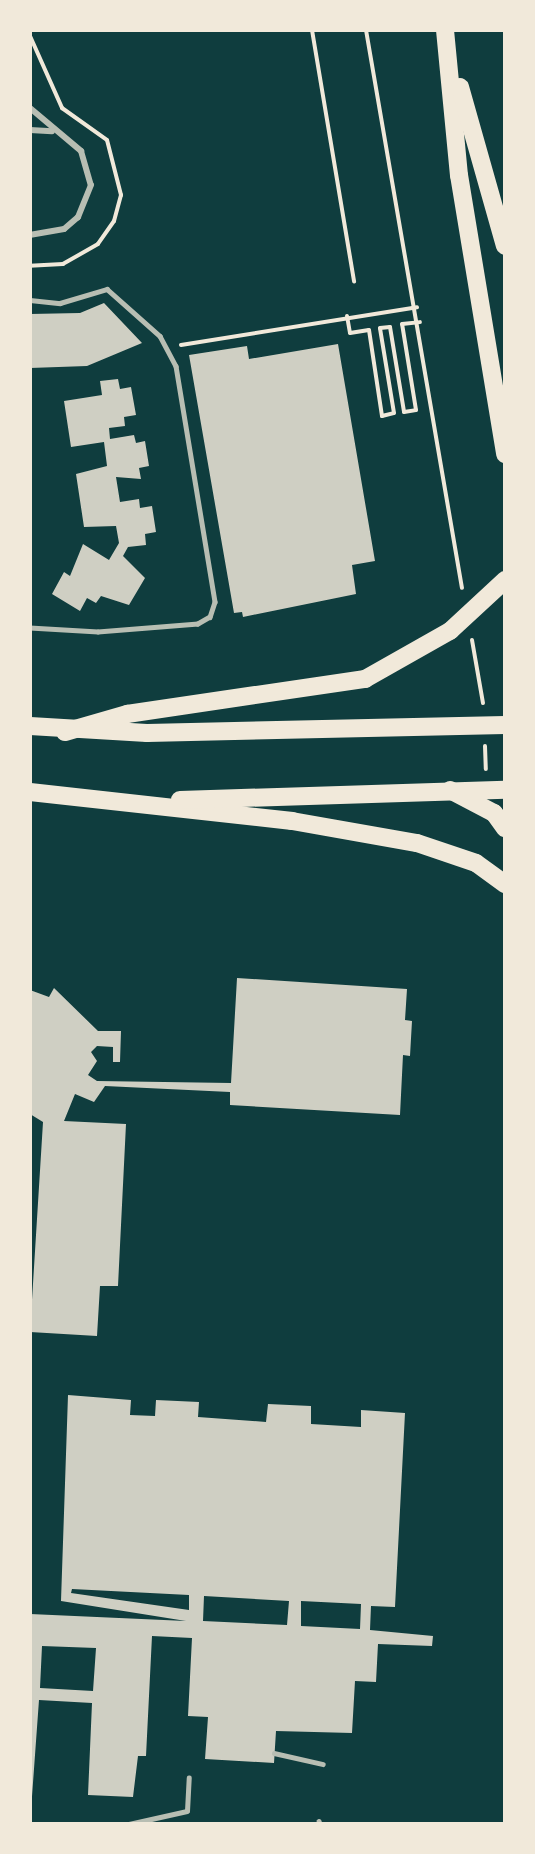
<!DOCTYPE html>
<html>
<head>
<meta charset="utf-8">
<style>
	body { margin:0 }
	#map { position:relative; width:535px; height:1854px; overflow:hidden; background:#0f3d3e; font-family:Barlow,sans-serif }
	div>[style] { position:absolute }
	.building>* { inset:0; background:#cfcfc3 }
	.path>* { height:4px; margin:-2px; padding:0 2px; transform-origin:2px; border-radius:2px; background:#f1e9da }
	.service>* { height:4.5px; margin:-2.25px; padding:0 2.25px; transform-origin:2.25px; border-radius:2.25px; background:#b8beb3 }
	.minor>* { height:6px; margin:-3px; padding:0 3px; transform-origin:3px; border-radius:3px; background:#b8beb3 }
	.motorway>* { height:18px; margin:-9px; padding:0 9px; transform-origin:9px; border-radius:9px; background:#f1e9da }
	span { translate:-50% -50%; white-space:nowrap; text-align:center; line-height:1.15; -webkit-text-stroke:4.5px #f1e9da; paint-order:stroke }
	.frame { position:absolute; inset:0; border:32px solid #f1e9da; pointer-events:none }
</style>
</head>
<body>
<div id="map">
	<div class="building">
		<div style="clip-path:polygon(104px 303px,142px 343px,87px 366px,30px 368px,30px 314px,80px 313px)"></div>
		<div style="clip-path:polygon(338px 344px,375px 561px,352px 565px,356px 594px,243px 617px,242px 612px,234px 613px,189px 355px,247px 346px,249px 359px)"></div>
		<div style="clip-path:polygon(118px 379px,120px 389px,131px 387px,136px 415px,124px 417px,125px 426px,109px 428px,110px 439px,134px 435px,136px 443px,145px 441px,149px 466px,139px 468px,141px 479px,116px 477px,120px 502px,139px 499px,140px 508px,152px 506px,156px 532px,145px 534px,146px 545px,128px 547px,123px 556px,145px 578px,129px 605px,101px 596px,96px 603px,87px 598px,80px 611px,52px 594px,64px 572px,70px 576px,83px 544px,109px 560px,119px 543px,116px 526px,84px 527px,76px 474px,107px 466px,104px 442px,71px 447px,64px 401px,102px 395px,100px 381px)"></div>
		<div style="clip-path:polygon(237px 978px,407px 989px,405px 1020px,412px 1021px,410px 1056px,403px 1055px,400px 1115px,230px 1105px,230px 1092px,105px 1086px,94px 1102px,75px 1094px,64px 1121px,126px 1124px,118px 1286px,100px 1286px,97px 1336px,30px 1332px,43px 1122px,30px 1114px,30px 990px,49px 997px,54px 988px,98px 1031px,121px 1031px,120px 1062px,113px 1062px,113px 1047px,97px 1046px,91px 1052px,97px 1061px,88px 1075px,97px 1081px,231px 1083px)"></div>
		<div style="clip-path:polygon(evenodd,68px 1395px,131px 1400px,130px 1415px,155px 1416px,156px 1400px,199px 1402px,198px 1417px,266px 1422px,268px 1404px,311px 1406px,311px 1424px,361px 1427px,361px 1410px,405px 1413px,395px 1607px,371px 1606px,370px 1630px,433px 1636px,432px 1646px,378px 1644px,376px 1682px,355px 1681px,352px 1733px,276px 1731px,274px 1763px,205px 1759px,208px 1717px,188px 1716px,192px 1638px,152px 1636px,146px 1756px,138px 1756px,133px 1797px,88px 1795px,92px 1703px,39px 1700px,30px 1824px,30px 1614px,186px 1621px,61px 1601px,68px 1395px,72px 1589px,189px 1595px,189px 1610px,71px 1593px,72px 1589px,68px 1395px,204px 1596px,289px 1601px,287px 1625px,203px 1621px,204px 1596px,68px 1395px,301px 1601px,361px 1604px,360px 1629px,301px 1626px,301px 1601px,68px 1395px,42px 1646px,96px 1648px,93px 1691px,40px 1688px,42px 1646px)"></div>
	</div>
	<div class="path">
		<div style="left:312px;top:30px;width:255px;rotate:80.5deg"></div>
		<div style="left:366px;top:30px;width:566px;rotate:80.24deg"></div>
		<div style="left:30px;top:36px;width:79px;rotate:66deg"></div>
		<div style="left:62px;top:108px;width:55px;rotate:35.4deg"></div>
		<div style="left:107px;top:140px;width:57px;rotate:75.7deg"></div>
		<div style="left:121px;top:195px;width:27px;rotate:105deg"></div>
		<div style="left:114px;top:221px;width:28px;rotate:125deg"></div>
		<div style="left:98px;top:244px;width:40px;rotate:150.3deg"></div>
		<div style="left:63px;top:264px;width:33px;rotate:177deg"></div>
		<div style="left:347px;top:316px;width:17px;rotate:80deg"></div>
		<div style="left:350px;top:333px;width:19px;rotate:-9deg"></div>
		<div style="left:369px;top:330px;width:87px;rotate:81.4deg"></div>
		<div style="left:382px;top:416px;width:12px;rotate:-14deg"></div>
		<div style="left:394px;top:413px;width:86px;rotate:-99.4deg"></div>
		<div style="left:380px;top:328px;width:10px;rotate:-6deg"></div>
		<div style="left:390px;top:327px;width:86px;rotate:80.6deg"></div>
		<div style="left:404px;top:412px;width:12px;rotate:-9deg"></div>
		<div style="left:416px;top:410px;width:87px;rotate:-99.2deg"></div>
		<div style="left:402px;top:324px;width:18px;rotate:-6deg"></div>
		<div style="left:181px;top:345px;width:239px;rotate:-9.1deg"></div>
		<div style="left:472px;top:640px;width:64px;rotate:80.1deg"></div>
		<div style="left:485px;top:746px;width:23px;rotate:88deg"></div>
	</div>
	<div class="service">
		<div style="left:30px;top:300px;width:30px;rotate:6deg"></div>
		<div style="left:60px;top:303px;width:49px;rotate:-16.6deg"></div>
		<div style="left:107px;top:289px;width:71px;rotate:41.6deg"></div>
		<div style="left:160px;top:336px;width:34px;rotate:62deg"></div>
		<div style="left:176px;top:366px;width:239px;rotate:80.6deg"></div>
		<div style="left:215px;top:602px;width:16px;rotate:108deg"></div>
		<div style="left:210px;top:617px;width:14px;rotate:150deg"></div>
		<div style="left:198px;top:624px;width:100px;rotate:175.4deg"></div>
		<div style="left:98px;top:632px;width:68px;rotate:-176.6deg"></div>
		<div style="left:274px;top:1753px;width:50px;rotate:12.7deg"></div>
		<div style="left:319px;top:1821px;width:3px;rotate:72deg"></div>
		<div style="left:129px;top:1824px;width:59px;rotate:-12.6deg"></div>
		<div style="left:187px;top:1811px;width:33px;rotate:-87deg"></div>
	</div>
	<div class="minor">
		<div style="left:30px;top:108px;width:67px;rotate:40.1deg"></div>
		<div style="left:81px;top:151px;width:35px;rotate:74deg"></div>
		<div style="left:91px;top:185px;width:35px;rotate:112deg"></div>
		<div style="left:78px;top:217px;width:18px;rotate:139deg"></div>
		<div style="left:64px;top:229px;width:35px;rotate:170deg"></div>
		<div style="left:30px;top:130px;width:22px;rotate:3deg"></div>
	</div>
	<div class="motorway">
		<div style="left:445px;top:30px;width:146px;rotate:84.5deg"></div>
		<div style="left:459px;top:175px;width:283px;rotate:80.6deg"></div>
		<div style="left:460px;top:87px;width:165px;rotate:74.2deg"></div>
		<div style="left:30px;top:726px;width:117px;rotate:3.4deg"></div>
		<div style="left:147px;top:733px;width:358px;rotate:-1.3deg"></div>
		<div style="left:65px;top:732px;width:65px;rotate:-16.2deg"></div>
		<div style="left:127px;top:714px;width:241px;rotate:-8.4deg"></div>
		<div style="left:365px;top:679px;width:98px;rotate:-29.5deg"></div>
		<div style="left:450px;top:631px;width:75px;rotate:-42.8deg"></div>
		<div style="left:450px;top:790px;width:50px;rotate:27.6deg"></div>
		<div style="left:494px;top:813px;width:19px;rotate:54deg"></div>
		<div style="left:30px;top:792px;width:264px;rotate:6.3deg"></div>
		<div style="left:292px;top:821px;width:127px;rotate:10deg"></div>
		<div style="left:417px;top:843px;width:62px;rotate:18.7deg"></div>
		<div style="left:476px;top:863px;width:36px;rotate:36deg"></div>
		<div style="left:180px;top:800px;width:325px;rotate:-1.8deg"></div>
	</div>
	<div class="frame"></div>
</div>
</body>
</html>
